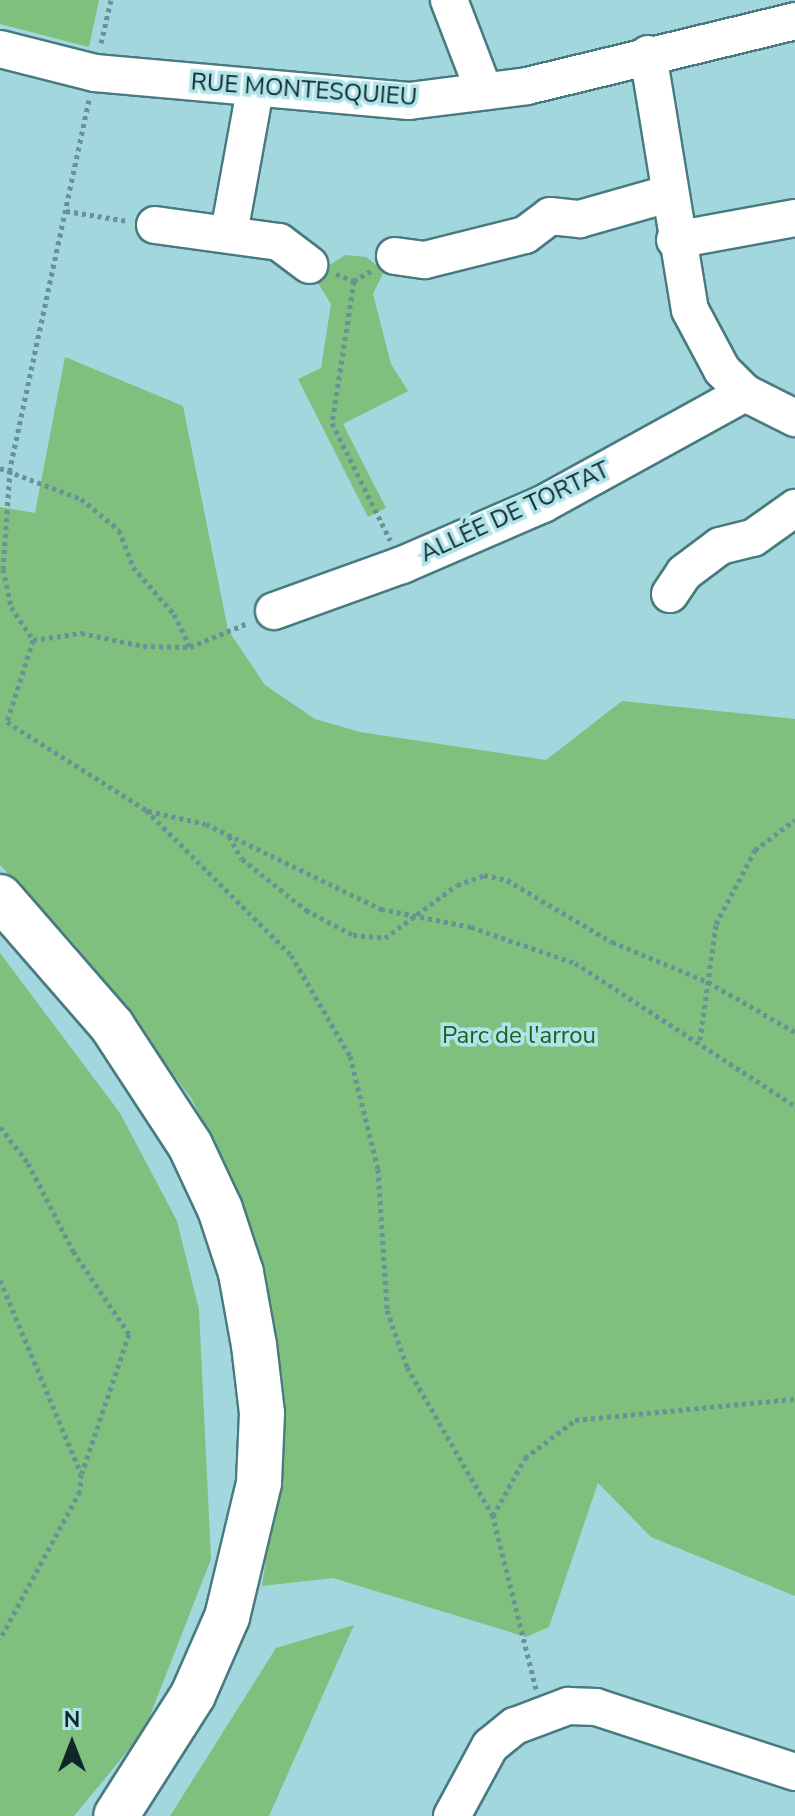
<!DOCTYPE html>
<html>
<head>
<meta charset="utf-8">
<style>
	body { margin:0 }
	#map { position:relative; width:795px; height:1816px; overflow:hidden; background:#a2d7dd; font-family:"Nunito Sans",sans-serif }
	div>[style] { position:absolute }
	.green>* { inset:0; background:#7fc07e }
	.path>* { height:5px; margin-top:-2.5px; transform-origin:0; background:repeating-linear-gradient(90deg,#699296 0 4px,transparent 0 8px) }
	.roads { filter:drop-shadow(2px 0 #487b80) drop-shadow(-2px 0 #487b80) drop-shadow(0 2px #487b80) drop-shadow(0 -2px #487b80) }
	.minor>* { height:36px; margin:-18px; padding:0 18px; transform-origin:18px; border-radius:18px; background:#fff }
	.major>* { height:44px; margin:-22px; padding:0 22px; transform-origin:22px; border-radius:22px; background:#fff }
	span { translate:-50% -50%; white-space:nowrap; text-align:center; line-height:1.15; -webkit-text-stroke:7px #afe4ea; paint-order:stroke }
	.street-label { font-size:24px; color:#112628 }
	.park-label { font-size:24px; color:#1b621f }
	.north { position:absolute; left:32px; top:1704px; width:80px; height:80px; -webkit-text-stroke:6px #afe4ea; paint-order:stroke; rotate:0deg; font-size:22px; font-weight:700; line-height:32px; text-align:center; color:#112628 }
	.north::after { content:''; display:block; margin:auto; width:28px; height:36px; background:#112628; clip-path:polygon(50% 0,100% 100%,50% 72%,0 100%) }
</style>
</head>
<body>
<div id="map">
	<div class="green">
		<div style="clip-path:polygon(0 0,99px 0,89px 47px,0 24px)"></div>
		<div style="clip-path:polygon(345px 255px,366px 257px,384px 271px,373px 294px,391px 364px,408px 391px,343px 424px,386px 508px,368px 517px,298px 379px,321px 368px,331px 304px,308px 267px,325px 268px)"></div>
		<div style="clip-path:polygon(65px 357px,183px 406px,228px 630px,265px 685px,315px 719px,360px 732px,546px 760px,622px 701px,795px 719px,795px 1596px,651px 1537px,598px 1483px,549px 1627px,526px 1637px,333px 1578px,262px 1586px,282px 1449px,282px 1388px,270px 1301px,252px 1233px,224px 1162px,191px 1098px,76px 946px,0 865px,0 507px,35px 513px)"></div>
		<div style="clip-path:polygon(0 953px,120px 1113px,177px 1221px,199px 1310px,211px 1559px,144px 1731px,74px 1816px,0 1816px)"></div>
		<div style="clip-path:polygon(354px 1625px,269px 1816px,170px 1816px,276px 1648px)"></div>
	</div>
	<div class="path">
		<div style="left:101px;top:43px;width:44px;rotate:-76.9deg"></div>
		<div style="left:89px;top:100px;width:378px;rotate:102.1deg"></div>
		<div style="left:10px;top:470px;width:99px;rotate:94deg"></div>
		<div style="left:3px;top:569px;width:39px;rotate:78deg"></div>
		<div style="left:11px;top:607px;width:40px;rotate:56deg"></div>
		<div style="left:33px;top:640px;width:86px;rotate:107.6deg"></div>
		<div style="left:7px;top:722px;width:165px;rotate:32.3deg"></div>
		<div style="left:146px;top:810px;width:205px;rotate:45deg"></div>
		<div style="left:291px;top:955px;width:117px;rotate:59.7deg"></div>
		<div style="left:350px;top:1056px;width:116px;rotate:76.1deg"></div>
		<div style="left:378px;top:1169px;width:141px;rotate:86.3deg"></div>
		<div style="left:387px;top:1310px;width:60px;rotate:70.7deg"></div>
		<div style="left:407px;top:1367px;width:172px;rotate:60deg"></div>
		<div style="left:66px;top:211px;width:63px;rotate:9.2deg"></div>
		<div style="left:371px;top:271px;width:20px;rotate:150deg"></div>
		<div style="left:354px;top:281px;width:144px;rotate:98.8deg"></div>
		<div style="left:332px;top:423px;width:131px;rotate:63.6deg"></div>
		<div style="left:336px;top:274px;width:19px;rotate:21deg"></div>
		<div style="left:0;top:468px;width:87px;rotate:20.9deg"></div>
		<div style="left:81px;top:499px;width:49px;rotate:39.2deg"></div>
		<div style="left:119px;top:530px;width:40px;rotate:69deg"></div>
		<div style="left:133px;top:567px;width:62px;rotate:48.9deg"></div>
		<div style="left:174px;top:614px;width:37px;rotate:64deg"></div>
		<div style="left:33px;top:640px;width:49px;rotate:-8.3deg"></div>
		<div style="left:81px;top:633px;width:63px;rotate:11.8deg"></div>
		<div style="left:143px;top:646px;width:47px;rotate:1.2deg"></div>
		<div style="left:190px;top:647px;width:63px;rotate:-22.5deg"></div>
		<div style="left:148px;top:811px;width:59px;rotate:12.6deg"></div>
		<div style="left:206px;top:824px;width:195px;rotate:25.9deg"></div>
		<div style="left:381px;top:909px;width:92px;rotate:11.3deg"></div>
		<div style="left:471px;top:927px;width:110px;rotate:19.1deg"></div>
		<div style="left:575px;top:963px;width:262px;rotate:33deg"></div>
		<div style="left:229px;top:836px;width:26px;rotate:61deg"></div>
		<div style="left:242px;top:859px;width:82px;rotate:38.6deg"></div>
		<div style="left:306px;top:910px;width:53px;rotate:28deg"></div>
		<div style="left:353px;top:935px;width:32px;rotate:5deg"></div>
		<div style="left:385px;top:938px;width:89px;rotate:-36.4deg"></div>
		<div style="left:457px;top:885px;width:29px;rotate:-20deg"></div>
		<div style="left:484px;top:875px;width:24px;rotate:12deg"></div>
		<div style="left:507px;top:880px;width:122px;rotate:30.6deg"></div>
		<div style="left:612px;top:942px;width:104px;rotate:22.6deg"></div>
		<div style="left:708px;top:982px;width:100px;rotate:29.9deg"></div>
		<div style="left:700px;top:1040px;width:117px;rotate:-82.1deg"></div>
		<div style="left:716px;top:924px;width:84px;rotate:-62.2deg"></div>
		<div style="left:755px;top:850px;width:50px;rotate:-36.9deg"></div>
		<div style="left:0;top:1127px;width:46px;rotate:52.1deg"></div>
		<div style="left:28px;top:1163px;width:99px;rotate:62.9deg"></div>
		<div style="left:73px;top:1251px;width:100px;rotate:56deg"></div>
		<div style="left:129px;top:1334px;width:147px;rotate:108.7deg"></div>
		<div style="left:0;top:1280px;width:210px;rotate:67.3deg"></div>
		<div style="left:81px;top:1474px;width:17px;rotate:93deg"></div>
		<div style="left:80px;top:1491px;width:168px;rotate:118.4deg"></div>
		<div style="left:536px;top:1689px;width:178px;rotate:-104deg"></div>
		<div style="left:493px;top:1516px;width:66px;rotate:-61.1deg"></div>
		<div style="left:525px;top:1458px;width:63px;rotate:-37.2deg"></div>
		<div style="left:575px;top:1420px;width:221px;rotate:-5.5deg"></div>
	</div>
	<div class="roads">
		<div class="minor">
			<div style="left:449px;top:0;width:97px;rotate:69deg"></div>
			<div style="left:0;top:49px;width:98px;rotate:14.2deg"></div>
			<div style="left:95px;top:73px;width:315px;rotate:5.1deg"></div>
			<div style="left:409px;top:101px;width:119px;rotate:-7.2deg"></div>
			<div style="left:527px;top:86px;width:276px;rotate:-13.6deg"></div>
			<div style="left:648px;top:54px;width:259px;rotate:80.7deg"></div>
			<div style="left:690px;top:310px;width:68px;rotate:61.9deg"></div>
			<div style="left:722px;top:370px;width:33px;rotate:45deg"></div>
			<div style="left:745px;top:393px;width:56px;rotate:26.6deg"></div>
			<div style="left:155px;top:225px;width:125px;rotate:7.8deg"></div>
			<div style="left:279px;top:242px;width:38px;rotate:37deg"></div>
			<div style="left:229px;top:233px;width:145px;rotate:-79.7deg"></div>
			<div style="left:675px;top:240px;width:122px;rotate:-10.4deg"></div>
			<div style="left:395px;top:256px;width:30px;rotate:8deg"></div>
			<div style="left:425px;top:260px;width:103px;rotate:-14deg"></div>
			<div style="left:525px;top:235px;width:31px;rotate:-37deg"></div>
			<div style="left:550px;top:216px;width:30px;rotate:6deg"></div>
			<div style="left:580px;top:219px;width:91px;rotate:-15.9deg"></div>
			<div style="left:670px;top:594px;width:25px;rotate:-56deg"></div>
			<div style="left:684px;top:573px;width:45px;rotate:-36.9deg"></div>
			<div style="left:720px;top:546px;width:34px;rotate:-14deg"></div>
			<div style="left:753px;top:538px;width:52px;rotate:-35.5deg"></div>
			<div style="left:274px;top:611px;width:136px;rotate:-19.8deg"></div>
			<div style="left:402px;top:565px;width:154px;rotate:-23.4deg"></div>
			<div style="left:543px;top:504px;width:230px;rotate:-28.8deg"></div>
			<div style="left:452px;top:1816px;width:80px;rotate:-61.5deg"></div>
			<div style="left:490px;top:1746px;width:32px;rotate:-39deg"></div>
			<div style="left:515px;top:1726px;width:57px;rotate:-20.7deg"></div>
			<div style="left:568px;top:1706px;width:28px;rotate:2deg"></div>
			<div style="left:596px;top:1707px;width:209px;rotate:18.1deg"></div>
		</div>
		<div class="major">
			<div style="left:0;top:897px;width:171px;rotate:49deg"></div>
			<div style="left:112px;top:1026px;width:142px;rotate:56.8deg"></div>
			<div style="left:190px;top:1145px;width:71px;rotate:64.9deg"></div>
			<div style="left:220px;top:1209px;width:67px;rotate:71.8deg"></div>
			<div style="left:241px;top:1273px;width:73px;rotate:79.8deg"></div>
			<div style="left:254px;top:1345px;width:68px;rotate:83.3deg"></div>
			<div style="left:262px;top:1413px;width:70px;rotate:92.5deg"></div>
			<div style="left:259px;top:1483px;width:138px;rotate:103.4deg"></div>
			<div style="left:227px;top:1617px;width:85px;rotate:113.6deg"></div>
			<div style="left:193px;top:1695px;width:143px;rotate:122.5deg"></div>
		</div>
	</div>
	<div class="street-label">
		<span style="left:304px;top:90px;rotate:4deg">RUE MONTESQUIEU</span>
		<span style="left:515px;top:512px;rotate:-25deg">ALLÉE DE TORTAT</span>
	</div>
	<div class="park-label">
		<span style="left:519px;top:1036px">Parc de l'arrou</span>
	</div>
	<div class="north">N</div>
</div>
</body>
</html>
